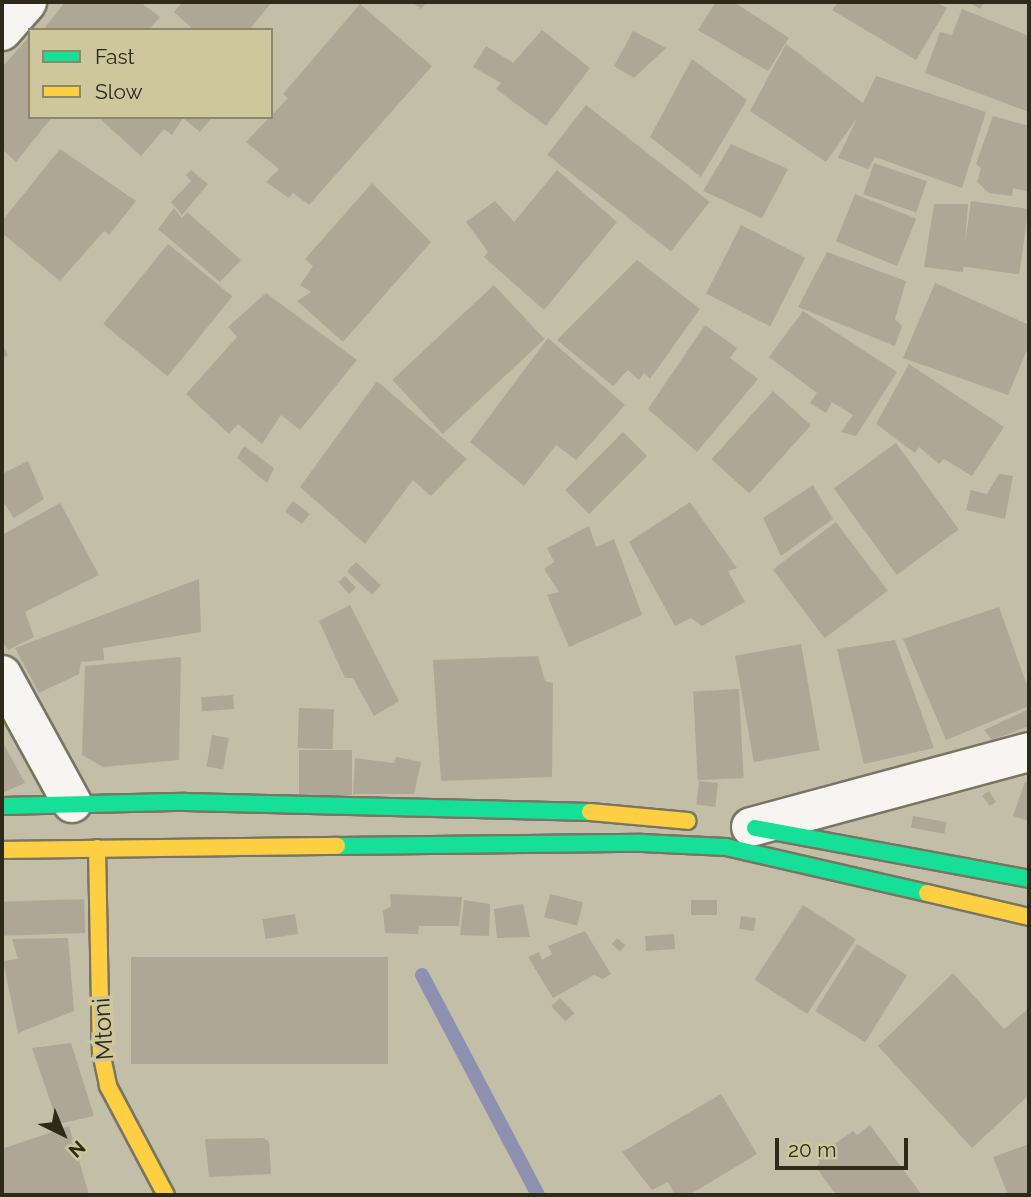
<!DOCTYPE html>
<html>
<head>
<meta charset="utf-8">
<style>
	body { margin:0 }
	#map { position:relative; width:1031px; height:1197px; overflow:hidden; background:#c3bea7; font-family:Raleway,sans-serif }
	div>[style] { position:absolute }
	.stream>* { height:14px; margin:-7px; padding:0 7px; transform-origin:7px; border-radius:7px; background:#8e90af }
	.building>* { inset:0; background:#aea796; transform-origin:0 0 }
	.roads { filter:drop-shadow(2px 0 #787563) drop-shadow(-2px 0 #787563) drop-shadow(0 2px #787563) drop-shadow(0 -2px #787563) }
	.street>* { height:38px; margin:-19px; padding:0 19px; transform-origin:19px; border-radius:19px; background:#f6f5f2 }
	.fast>* { height:16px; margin:-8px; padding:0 8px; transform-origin:8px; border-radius:8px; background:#16e098 }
	.slow>* { height:16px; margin:-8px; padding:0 8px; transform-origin:8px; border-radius:8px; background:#ffcf43 }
	span { translate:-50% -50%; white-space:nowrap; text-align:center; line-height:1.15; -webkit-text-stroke:7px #cec69c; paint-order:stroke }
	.street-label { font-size:24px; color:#2d2a19 }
	.frame { position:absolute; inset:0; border:4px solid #2d2a19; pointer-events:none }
	.legend { position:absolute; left:28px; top:28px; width:245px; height:91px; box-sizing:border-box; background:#cec69c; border:2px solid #8e8868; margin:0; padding:9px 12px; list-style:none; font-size:21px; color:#2d2a19 }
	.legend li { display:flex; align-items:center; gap:14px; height:35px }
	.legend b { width:35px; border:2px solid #8e8868 }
	.north { position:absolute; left:28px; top:1099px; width:70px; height:70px; -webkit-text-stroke:5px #cec69c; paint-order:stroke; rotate:137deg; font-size:19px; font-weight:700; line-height:28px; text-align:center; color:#2d2a19 }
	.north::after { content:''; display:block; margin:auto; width:24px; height:32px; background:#2d2a19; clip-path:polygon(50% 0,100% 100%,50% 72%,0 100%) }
	.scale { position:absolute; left:775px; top:1138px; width:133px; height:32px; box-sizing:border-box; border:4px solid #2d2a19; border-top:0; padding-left:9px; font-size:21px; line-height:24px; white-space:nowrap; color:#2d2a19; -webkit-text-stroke:5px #cec69c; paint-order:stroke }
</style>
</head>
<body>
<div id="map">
	<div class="stream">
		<div style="left:422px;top:975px;width:249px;rotate:62.2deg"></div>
	</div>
	<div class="building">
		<div style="clip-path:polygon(65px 2px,140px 2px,160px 17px,149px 30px,43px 30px)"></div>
		<div style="clip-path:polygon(182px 2px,272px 2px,249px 30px,194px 30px,174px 12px)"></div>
		<div style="clip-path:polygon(412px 2px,427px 2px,421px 9px)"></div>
		<div style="clip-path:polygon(716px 2px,734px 2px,789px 38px,768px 71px,698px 30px)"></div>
		<div style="clip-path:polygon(838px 2px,935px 2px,947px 8px,916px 60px,832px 10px)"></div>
		<div style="clip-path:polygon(968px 2px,985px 2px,980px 9px)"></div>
		<div style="clip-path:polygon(360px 4px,432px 66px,309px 205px,293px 193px,289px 198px,266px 182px,279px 169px,246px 142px,288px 98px,283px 94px)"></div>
		<div style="clip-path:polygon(962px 9px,1029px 36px,1029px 112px,925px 73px,940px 32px,952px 35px)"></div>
		<div style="clip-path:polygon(542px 30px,590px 68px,546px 126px,496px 89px,501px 83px,473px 67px,486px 46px,513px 63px)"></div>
		<div style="clip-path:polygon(633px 31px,666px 48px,634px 78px,614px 66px)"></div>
		<div style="clip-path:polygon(30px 36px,30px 117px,52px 117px,16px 162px,2px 149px,2px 67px)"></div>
		<div style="clip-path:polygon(786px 44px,863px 103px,876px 76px,986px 112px,962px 188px,875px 157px,868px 169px,838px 158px,857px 118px,826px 162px,750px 111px)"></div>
		<div style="clip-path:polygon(692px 59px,747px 100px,701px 177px,650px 137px)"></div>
		<div style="left:586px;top:105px;width:157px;height:63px;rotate:38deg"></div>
		<div style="clip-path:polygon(993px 116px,1029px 126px,1029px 192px,1013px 188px,1012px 196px,989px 193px,977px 182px,981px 168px,976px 164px)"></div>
		<div style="clip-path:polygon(98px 117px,212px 117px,200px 132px,183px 118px,172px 135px,164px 129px,141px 156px)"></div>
		<div style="clip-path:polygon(731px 144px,788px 169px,762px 218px,703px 191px)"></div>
		<div style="clip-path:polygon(60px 149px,136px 201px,109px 235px,104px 231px,60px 281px,2px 233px,2px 221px)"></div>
		<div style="left:874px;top:163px;width:56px;height:33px;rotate:19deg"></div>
		<div style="clip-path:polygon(191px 170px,208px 184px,182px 215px,171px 202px,191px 181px,186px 175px)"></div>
		<div style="clip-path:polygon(557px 170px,617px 222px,544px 310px,484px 257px,488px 252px,466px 222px,495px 201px,514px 222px)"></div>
		<div style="clip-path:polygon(372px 183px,431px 242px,343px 342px,297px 301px,311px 292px,300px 285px,313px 266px,305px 259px)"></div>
		<div style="left:855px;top:194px;width:66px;height:51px;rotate:22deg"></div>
		<div style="left:971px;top:201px;width:58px;height:66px;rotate:8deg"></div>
		<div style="clip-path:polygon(934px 204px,968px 204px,963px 272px,924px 267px)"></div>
		<div style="clip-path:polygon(174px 208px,182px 218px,187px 212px,241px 260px,220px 282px,158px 229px)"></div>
		<div style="left:741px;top:225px;width:72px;height:77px;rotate:27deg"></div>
		<div style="left:168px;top:244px;width:83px;height:103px;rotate:39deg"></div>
		<div style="clip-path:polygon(827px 252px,906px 281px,895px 319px,902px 326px,895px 346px,798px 307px)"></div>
		<div style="clip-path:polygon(637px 260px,700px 309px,650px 379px,644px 373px,639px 380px,628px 370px,613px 386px,557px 340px)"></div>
		<div style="clip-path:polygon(935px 283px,1029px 325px,1029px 345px,1008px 395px,903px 358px)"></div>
		<div style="left:494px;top:285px;width:74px;height:139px;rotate:47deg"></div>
		<div style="clip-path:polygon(266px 293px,357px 360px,300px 430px,281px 415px,262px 444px,238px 424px,229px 434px,186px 394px,237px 337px,228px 327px)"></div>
		<div style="clip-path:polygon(803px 311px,897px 372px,856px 436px,841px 432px,853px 415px,832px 402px,826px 413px,810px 403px,817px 393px,769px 357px)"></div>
		<div style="clip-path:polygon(705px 325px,737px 348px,730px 358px,758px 379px,697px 452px,648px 409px)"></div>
		<div style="clip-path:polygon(548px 338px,625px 405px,576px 460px,556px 445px,524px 486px,470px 442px)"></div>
		<div style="clip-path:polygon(2px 343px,8px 355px,2px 358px)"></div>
		<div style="clip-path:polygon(909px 364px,1004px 427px,972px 476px,944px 459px,939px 464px,919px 447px,915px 453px,876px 424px)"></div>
		<div style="clip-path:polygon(377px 381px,467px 459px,431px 496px,413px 480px,365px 544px,300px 487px)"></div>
		<div style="left:773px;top:391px;width:51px;height:92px;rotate:42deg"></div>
		<div style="left:623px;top:432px;width:34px;height:82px;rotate:45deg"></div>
		<div style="left:896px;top:443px;width:107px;height:77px;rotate:54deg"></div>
		<div style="clip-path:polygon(244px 446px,274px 468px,267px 483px,237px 458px)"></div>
		<div style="clip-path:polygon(28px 461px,44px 499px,14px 518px,2px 500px,2px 474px)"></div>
		<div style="clip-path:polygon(999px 474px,1013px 476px,1005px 519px,966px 510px,971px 490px,987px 494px)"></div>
		<div style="clip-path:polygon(813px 485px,833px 519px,781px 556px,763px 518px)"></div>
		<div style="left:293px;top:501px;width:21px;height:13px;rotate:37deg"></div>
		<div style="clip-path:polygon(690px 502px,737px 568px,728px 571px,745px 602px,702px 626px,691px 618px,675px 626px,629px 542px)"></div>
		<div style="clip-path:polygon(60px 503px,99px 575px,25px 612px,34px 637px,8px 650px,2px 640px,2px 535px)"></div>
		<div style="left:836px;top:522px;width:86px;height:79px;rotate:53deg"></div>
		<div style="clip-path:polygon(589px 526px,596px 547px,614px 539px,642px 615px,569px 647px,547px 595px,559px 592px,544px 569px,554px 562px,547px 548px)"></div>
		<div style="left:356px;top:562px;width:34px;height:13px;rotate:43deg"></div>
		<div style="left:345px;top:576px;width:16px;height:9px;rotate:47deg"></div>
		<div style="clip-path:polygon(199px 579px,201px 632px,103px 648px,104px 660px,81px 662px,79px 674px,39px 693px,15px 648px)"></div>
		<div style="clip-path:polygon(350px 605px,399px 701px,374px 716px,353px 678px,345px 678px,319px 621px)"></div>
		<div style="clip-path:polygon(999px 607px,1029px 691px,1029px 706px,946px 740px,903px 639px)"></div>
		<div style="clip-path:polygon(895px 640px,934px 748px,864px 764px,837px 649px)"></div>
		<div style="left:801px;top:644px;width:108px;height:67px;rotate:80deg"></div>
		<div style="clip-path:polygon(538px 656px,545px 681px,553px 683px,552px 777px,441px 781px,433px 660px)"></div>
		<div style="clip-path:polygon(181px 657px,179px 760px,103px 767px,82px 755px,85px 666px)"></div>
		<div style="left:739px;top:689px;width:89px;height:46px;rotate:87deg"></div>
		<div style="left:233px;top:695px;width:14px;height:32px;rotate:86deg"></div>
		<div style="left:299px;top:708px;width:35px;height:40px;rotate:2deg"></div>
		<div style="clip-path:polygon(1029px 709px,1029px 726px,992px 740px,984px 730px)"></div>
		<div style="left:212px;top:735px;width:17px;height:32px;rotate:10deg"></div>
		<div style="clip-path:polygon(2px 741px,25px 783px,2px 793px)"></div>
		<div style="left:299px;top:750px;width:53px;height:45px"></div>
		<div style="clip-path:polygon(396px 757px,421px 762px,414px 794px,353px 794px,355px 758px,394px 763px)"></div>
		<div style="left:699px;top:781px;width:19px;height:24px;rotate:6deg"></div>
		<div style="clip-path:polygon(1025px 782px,1029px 783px,1029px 821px,1013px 816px)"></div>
		<div style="clip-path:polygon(989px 791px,996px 802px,990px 806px,982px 796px)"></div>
		<div style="left:913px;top:816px;width:34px;height:12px;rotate:10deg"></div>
		<div style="clip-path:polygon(390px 894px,462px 897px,459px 926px,419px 926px,418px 934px,385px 933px,383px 911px,391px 906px)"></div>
		<div style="left:550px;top:894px;width:34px;height:24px;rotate:14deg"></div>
		<div style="left:84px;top:899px;width:34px;height:82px;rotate:88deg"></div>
		<div style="clip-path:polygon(464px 900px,490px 904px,489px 936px,460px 935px)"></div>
		<div style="left:691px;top:900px;width:26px;height:15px"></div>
		<div style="clip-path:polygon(523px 904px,530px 937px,497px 938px,494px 909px)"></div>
		<div style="left:803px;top:905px;width:63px;height:89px;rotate:33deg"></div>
		<div style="left:295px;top:914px;width:20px;height:33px;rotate:81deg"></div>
		<div style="left:741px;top:916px;width:15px;height:13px;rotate:8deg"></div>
		<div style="clip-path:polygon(585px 931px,611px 974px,603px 979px,594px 975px,553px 998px,528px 957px,539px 952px,542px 960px,552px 954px,548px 946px)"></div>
		<div style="left:674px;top:934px;width:15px;height:29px;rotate:86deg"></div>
		<div style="clip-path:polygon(68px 938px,74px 1011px,18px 1033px,3px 961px,18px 959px,12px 939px)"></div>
		<div style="left:617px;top:938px;width:11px;height:8px;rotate:41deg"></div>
		<div style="left:857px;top:944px;width:59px;height:79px;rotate:32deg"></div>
		<div style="left:131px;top:957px;width:257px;height:107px"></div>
		<div style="clip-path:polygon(953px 973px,1004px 1029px,1029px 1008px,1029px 1095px,972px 1148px,878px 1046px)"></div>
		<div style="left:560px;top:998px;width:21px;height:12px;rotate:47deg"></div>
		<div style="clip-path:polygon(71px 1043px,94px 1116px,58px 1124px,32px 1048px)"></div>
		<div style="clip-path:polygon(721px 1094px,757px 1154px,689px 1195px,675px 1195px,668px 1182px,652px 1190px,622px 1152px)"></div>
		<div style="clip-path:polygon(870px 1125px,922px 1195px,836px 1195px,816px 1167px,820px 1162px,816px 1157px,853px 1131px,857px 1135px)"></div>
		<div style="clip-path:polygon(69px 1126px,89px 1195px,2px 1195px,2px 1149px)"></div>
		<div style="clip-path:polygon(264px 1138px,269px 1142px,271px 1174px,209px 1177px,205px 1139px)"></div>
		<div style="clip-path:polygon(1029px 1144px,1029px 1195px,1008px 1195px,993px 1157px)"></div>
	</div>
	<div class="roads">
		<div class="street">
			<div style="left:2px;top:31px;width:38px;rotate:-49deg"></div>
			<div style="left:2px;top:675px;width:146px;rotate:61.3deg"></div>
			<div style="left:751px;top:827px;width:288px;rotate:-15.1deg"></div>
		</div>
		<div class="fast">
			<div style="left:2px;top:806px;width:183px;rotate:-1.3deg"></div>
			<div style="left:185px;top:802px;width:405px;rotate:1.4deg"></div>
			<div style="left:755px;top:828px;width:279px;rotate:10.5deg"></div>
			<div style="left:337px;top:846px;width:305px;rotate:-0.6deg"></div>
			<div style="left:642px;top:843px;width:84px;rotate:2.7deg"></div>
			<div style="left:726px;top:847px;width:206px;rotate:12.9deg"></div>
		</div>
		<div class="slow">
			<div style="left:590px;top:812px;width:98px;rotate:5.2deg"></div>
			<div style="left:97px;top:848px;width:204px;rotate:88.9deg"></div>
			<div style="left:101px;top:1052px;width:35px;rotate:78deg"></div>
			<div style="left:108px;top:1086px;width:123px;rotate:62deg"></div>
			<div style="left:2px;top:850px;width:335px;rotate:-0.7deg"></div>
			<div style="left:927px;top:893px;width:105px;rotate:13.2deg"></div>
		</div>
	</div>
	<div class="street-label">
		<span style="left:103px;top:1029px;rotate:-94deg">Mtoni</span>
	</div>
	<div class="frame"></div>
	<ul class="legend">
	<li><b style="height:9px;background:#16e098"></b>Fast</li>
	<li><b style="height:9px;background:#ffcf43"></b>Slow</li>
	</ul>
	<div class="north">N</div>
	<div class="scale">20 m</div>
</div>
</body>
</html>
